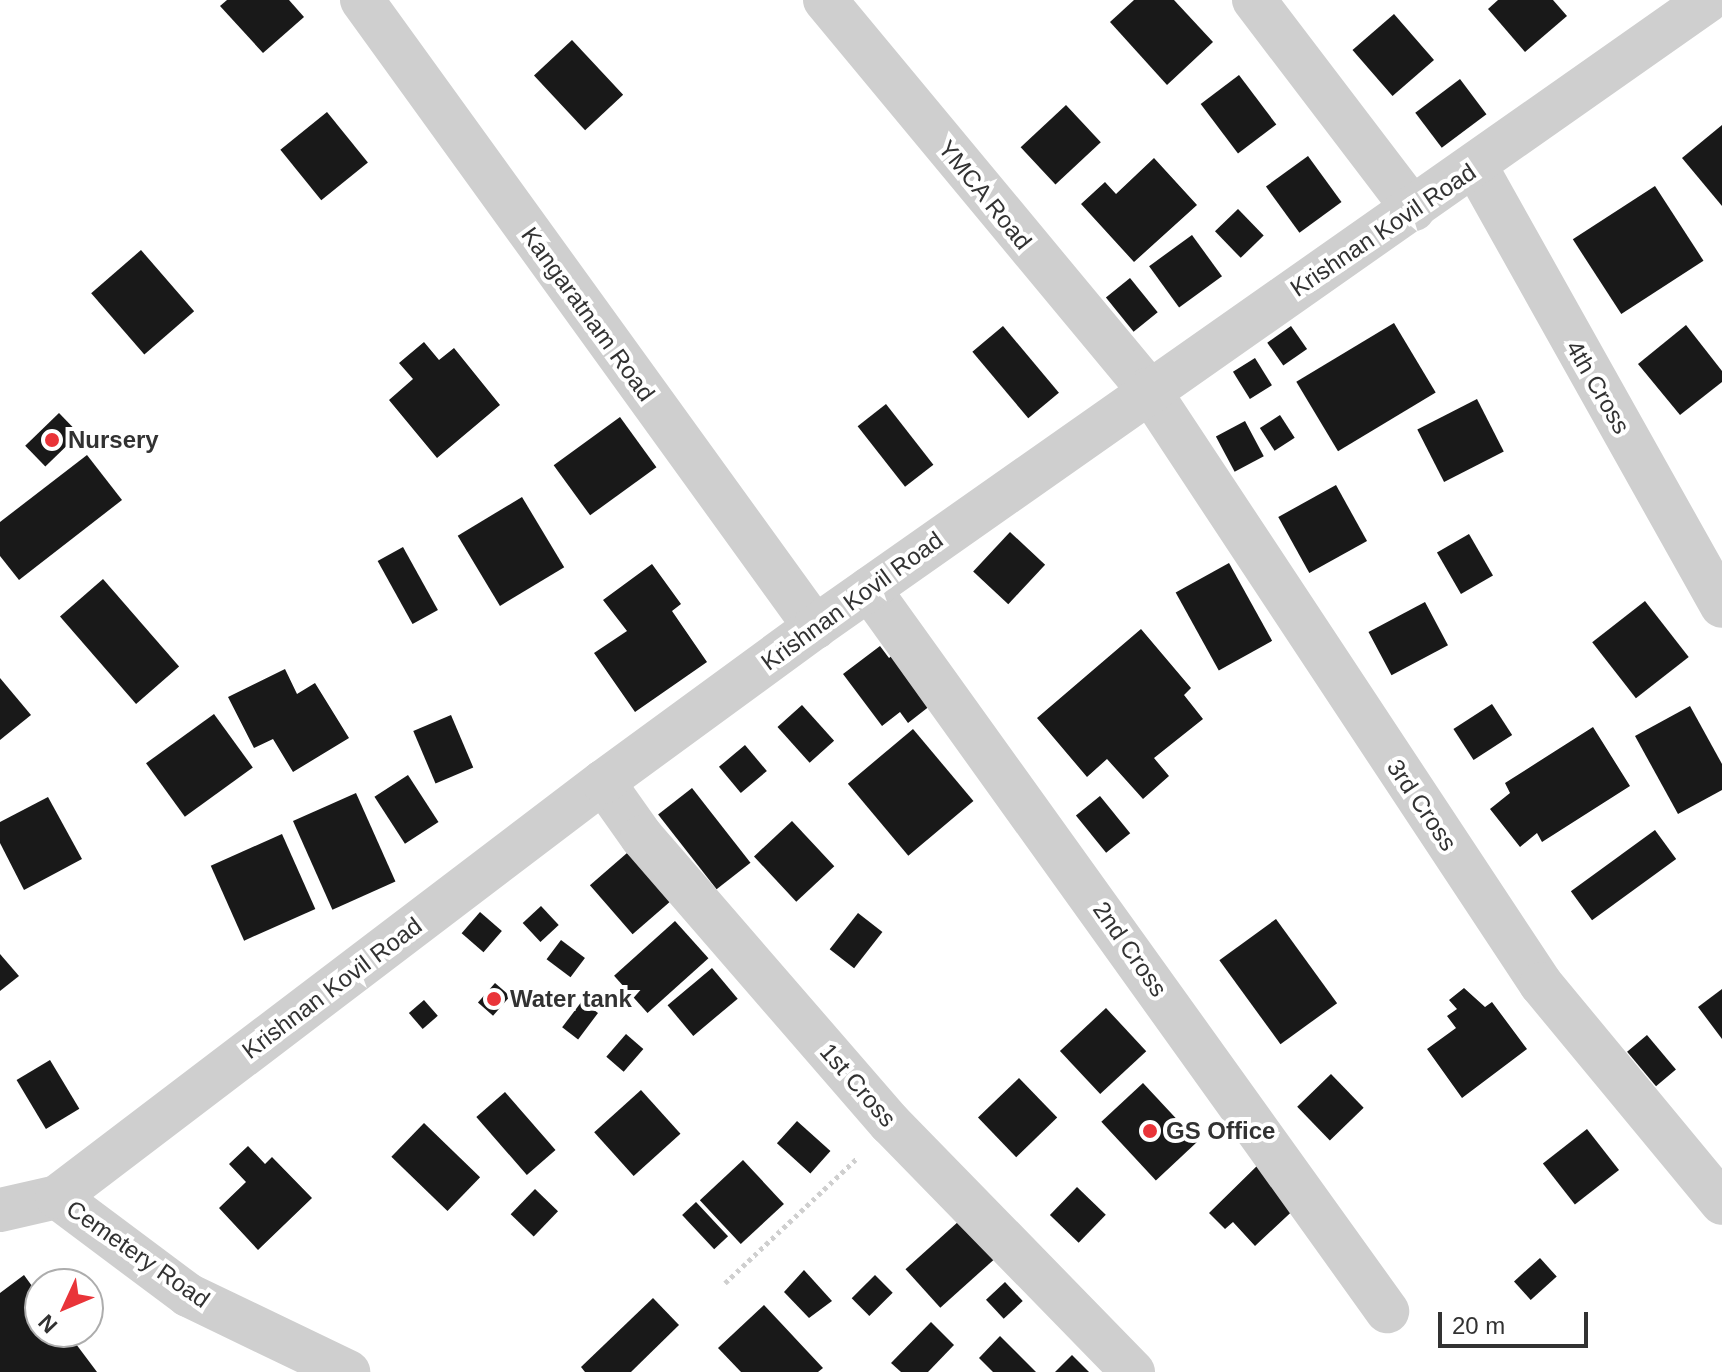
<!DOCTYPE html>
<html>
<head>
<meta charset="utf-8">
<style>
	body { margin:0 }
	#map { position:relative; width:1722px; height:1372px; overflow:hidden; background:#fff; font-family:Helvetica,sans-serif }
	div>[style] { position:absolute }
	.building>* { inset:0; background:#191919; transform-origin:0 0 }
	.path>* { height:5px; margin-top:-2.5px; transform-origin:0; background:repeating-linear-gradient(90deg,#cfcfcf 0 4px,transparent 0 8px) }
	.minor>* { height:44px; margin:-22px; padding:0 22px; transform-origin:22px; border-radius:22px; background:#cfcfcf }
	.dots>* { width:22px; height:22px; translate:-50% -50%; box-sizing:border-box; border:4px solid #fff; border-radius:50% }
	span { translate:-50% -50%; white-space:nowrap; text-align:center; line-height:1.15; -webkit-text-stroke:8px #fff; paint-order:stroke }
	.street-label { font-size:24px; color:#323232 }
	.poi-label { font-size:24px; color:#323232; font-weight:700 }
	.left { translate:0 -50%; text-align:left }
	.north { position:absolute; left:24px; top:1268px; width:80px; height:80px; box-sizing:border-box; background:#fff; border:2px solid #adadad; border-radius:50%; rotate:226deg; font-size:22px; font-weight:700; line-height:32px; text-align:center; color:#323232 }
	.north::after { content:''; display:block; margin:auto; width:28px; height:36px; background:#e93439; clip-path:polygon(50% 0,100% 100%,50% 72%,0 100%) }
	.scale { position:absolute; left:1438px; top:1312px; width:150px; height:36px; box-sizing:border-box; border:4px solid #323232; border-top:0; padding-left:10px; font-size:24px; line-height:28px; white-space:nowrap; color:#323232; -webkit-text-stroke:6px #fff; paint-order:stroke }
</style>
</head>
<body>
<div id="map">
	<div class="building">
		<div style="clip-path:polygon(227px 0,289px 0,304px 17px,263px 53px,220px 6px)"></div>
		<div style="clip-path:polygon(1134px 0,1174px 0,1213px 42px,1167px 85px,1110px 22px)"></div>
		<div style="clip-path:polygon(1498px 0,1553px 0,1567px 16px,1525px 52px,1488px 9px)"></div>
		<div style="left:1394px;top:14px;width:61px;height:55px;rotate:49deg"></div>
		<div style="left:572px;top:40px;width:75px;height:52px;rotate:47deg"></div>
		<div style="left:1239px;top:75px;width:62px;height:48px;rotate:53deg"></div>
		<div style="left:1460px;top:79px;width:44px;height:56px;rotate:53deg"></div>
		<div style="left:1066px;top:105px;width:51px;height:62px;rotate:47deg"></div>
		<div style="left:327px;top:112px;width:65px;height:60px;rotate:51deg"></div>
		<div style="clip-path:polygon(1722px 125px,1722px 206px,1682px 158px)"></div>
		<div style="left:1308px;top:156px;width:57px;height:52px;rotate:54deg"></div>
		<div style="clip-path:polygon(1154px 158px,1197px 205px,1134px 262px,1081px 204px,1105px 182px,1116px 194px)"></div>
		<div style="left:1655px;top:186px;width:89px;height:98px;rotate:57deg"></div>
		<div style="left:1238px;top:209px;width:37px;height:32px;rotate:46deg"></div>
		<div style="left:1192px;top:235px;width:51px;height:53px;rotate:54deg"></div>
		<div style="left:141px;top:250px;width:81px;height:66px;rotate:49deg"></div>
		<div style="left:1130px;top:278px;width:44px;height:31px;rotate:51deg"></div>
		<div style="left:1394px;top:323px;width:81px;height:114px;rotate:59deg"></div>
		<div style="clip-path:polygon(1686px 325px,1722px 371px,1722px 382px,1680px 415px,1638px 364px)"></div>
		<div style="left:1003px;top:326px;width:87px;height:40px;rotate:50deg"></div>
		<div style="left:1291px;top:326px;width:28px;height:29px;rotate:55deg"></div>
		<div style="clip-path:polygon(424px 342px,439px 360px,454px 348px,500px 405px,437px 458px,389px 400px,413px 379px,399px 363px)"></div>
		<div style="left:1255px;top:358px;width:32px;height:26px;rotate:58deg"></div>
		<div style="left:1477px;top:399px;width:59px;height:67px;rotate:63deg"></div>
		<div style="left:886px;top:404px;width:77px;height:36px;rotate:52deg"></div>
		<div style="left:59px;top:413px;width:29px;height:47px;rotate:46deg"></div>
		<div style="left:1280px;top:415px;width:27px;height:24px;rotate:57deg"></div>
		<div style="left:620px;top:417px;width:62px;height:82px;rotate:54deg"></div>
		<div style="left:1245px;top:421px;width:40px;height:33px;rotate:62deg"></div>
		<div style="clip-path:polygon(87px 455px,122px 500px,19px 580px,0 556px,0 522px)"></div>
		<div style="left:1336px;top:485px;width:64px;height:66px;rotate:61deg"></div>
		<div style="left:522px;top:497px;width:82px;height:75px;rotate:59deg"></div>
		<div style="left:1010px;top:532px;width:48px;height:54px;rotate:43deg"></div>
		<div style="left:1469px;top:534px;width:48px;height:37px;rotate:60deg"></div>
		<div style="left:403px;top:547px;width:72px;height:29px;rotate:61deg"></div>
		<div style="left:1229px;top:563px;width:89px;height:61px;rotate:61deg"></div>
		<div style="clip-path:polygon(652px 564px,681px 604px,672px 611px,707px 662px,635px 712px,594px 653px,627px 631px,603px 600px)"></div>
		<div style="left:103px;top:579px;width:116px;height:57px;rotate:49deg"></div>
		<div style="left:1645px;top:601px;width:71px;height:67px;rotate:52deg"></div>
		<div style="left:1425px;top:602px;width:49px;height:64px;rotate:62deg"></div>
		<div style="clip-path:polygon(1141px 629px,1191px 688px,1184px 695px,1203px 719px,1154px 758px,1169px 776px,1143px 799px,1107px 759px,1087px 777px,1037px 718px)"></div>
		<div style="clip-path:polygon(880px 646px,889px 658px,902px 648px,940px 698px,908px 723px,900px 712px,882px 726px,843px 674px)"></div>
		<div style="clip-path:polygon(285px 669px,297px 694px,315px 683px,349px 738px,293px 772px,273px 739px,254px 748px,228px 697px)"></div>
		<div style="clip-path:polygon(0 678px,31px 715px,0 740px)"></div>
		<div style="left:1492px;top:704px;width:37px;height:46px;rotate:57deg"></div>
		<div style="left:802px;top:705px;width:48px;height:33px;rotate:48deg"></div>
		<div style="clip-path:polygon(1690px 706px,1722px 764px,1722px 790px,1678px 814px,1635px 736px)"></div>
		<div style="left:214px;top:714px;width:66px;height:84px;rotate:54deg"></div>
		<div style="left:451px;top:715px;width:57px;height:41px;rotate:67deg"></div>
		<div style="clip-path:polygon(1593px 727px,1630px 786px,1542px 842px,1537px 833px,1520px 847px,1490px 809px,1510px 793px,1505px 783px)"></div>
		<div style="left:913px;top:729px;width:94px;height:85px;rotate:50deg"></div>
		<div style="left:745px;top:745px;width:34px;height:34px;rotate:50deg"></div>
		<div style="left:408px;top:775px;width:56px;height:40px;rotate:57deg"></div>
		<div style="left:692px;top:788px;width:95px;height:43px;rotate:52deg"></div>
		<div style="left:356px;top:793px;width:97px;height:69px;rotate:66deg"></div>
		<div style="left:1100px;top:796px;width:48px;height:31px;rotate:51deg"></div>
		<div style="clip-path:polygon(48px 797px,82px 859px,24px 890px,0 843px,0 822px)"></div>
		<div style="left:792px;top:821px;width:62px;height:52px;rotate:47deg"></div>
		<div style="left:1655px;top:830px;width:36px;height:104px;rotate:54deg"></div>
		<div style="left:282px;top:834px;width:82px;height:78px;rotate:66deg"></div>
		<div style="left:642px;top:840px;width:65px;height:69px;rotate:49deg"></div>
		<div style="left:541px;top:906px;width:26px;height:25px;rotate:47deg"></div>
		<div style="left:480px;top:912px;width:29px;height:28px;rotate:41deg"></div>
		<div style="left:858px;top:913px;width:31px;height:46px;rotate:38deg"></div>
		<div style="left:1276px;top:919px;width:104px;height:70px;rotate:54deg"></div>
		<div style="left:675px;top:921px;width:50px;height:82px;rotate:48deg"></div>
		<div style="left:561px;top:940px;width:30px;height:24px;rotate:37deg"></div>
		<div style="clip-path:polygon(0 954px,19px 976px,0 991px)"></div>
		<div style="left:712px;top:968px;width:40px;height:58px;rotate:50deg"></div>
		<div style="left:495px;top:983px;width:20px;height:26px;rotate:41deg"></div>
		<div style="clip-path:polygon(1464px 988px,1485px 1007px,1492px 1002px,1527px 1049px,1462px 1098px,1427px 1049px,1456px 1028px,1447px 1016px,1457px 1009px,1449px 1000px)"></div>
		<div style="clip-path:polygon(1722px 989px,1722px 1039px,1698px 1007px)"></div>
		<div style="left:424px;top:1000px;width:21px;height:20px;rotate:49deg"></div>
		<div style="left:582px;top:1001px;width:20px;height:33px;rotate:37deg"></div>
		<div style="left:1106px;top:1008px;width:59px;height:63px;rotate:47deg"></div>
		<div style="left:626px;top:1034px;width:23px;height:30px;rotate:41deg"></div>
		<div style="left:1647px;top:1035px;width:45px;height:26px;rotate:50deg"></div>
		<div style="left:50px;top:1060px;width:57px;height:39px;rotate:59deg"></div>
		<div style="left:1331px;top:1074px;width:47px;height:47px;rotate:46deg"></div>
		<div style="left:1019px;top:1078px;width:55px;height:57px;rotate:46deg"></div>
		<div style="left:1143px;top:1083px;width:80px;height:57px;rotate:47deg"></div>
		<div style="left:641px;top:1090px;width:59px;height:63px;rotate:48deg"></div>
		<div style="left:505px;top:1092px;width:77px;height:38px;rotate:49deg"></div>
		<div style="left:797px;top:1121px;width:45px;height:30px;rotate:42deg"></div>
		<div style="left:424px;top:1123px;width:78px;height:47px;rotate:44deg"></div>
		<div style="left:1587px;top:1129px;width:52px;height:56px;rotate:52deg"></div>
		<div style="clip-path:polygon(248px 1146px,265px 1164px,272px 1157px,312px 1198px,258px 1250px,219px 1208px,246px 1182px,229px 1164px)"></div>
		<div style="left:743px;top:1160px;width:60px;height:59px;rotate:47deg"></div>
		<div style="clip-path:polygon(1263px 1160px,1302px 1202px,1255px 1246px,1233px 1222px,1225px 1229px,1209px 1213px)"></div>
		<div style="left:1077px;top:1187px;width:40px;height:39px;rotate:44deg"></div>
		<div style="left:535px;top:1189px;width:32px;height:35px;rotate:44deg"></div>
		<div style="left:696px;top:1202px;width:47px;height:19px;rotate:47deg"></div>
		<div style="left:959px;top:1221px;width:52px;height:72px;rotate:48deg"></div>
		<div style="left:1540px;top:1258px;width:25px;height:35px;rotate:48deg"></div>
		<div style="clip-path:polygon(804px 1270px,832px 1301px,809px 1318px,784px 1292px)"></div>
		<div style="clip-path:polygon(24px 1275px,40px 1297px,40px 1332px,67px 1332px,97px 1372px,0 1372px,0 1293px)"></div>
		<div style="left:875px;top:1275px;width:25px;height:33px;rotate:45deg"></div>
		<div style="left:1005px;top:1282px;width:26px;height:26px;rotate:47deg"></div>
		<div style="clip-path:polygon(653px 1298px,679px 1325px,631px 1372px,585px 1372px,581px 1367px)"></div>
		<div style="clip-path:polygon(764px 1305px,823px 1368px,818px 1372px,741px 1372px,718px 1348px)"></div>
		<div style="clip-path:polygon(931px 1322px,954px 1345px,928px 1372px,901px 1372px,891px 1363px)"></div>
		<div style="clip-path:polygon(1000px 1336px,1036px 1372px,993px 1372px,979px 1358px)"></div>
		<div style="clip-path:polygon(1072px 1355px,1089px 1372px,1055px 1372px)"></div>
	</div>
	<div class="path">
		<div style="left:725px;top:1283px;width:182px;rotate:-43.4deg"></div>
	</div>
	<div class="minor">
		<div style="left:362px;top:0;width:774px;rotate:54.15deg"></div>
		<div style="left:825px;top:0;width:506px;rotate:50.3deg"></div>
		<div style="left:1148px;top:389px;width:713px;rotate:56.56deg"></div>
		<div style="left:1541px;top:984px;width:284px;rotate:50.4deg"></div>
		<div style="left:1254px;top:0;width:263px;rotate:52.7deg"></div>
		<div style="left:1476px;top:167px;width:503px;rotate:60.74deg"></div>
		<div style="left:869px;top:589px;width:889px;rotate:54.34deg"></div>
		<div style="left:603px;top:782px;width:67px;rotate:54.7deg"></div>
		<div style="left:642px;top:837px;width:379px;rotate:49.1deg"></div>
		<div style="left:890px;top:1123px;width:348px;rotate:45.7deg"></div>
		<div style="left:57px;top:1197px;width:164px;rotate:36.8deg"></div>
		<div style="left:188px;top:1295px;width:178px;rotate:25.7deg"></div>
		<div style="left:0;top:1210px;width:58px;rotate:-12.8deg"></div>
		<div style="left:57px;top:1197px;width:686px;rotate:-37.24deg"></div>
		<div style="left:603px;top:782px;width:263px;rotate:-36.2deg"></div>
		<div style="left:815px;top:627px;width:1091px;rotate:-35.07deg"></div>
	</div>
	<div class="dots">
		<div style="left:52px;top:440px;background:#e93439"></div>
		<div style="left:494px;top:999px;background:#e93439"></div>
		<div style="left:1150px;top:1131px;background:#e93439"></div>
	</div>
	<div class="street-label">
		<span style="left:985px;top:195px;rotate:51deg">YMCA Road</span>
		<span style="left:1383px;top:230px;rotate:-34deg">Krishnan Kovil Road</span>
		<span style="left:588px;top:314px;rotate:54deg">Kangaratnam Road</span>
		<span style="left:1598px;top:387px;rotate:60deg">4th Cross</span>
		<span style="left:852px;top:601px;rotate:-36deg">Krishnan Kovil Road</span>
		<span style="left:1422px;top:805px;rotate:56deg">3rd Cross</span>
		<span style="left:1130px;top:949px;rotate:55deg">2nd Cross</span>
		<span style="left:332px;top:988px;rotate:-37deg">Krishnan Kovil Road</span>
		<span style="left:858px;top:1085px;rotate:49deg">1st Cross</span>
		<span style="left:138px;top:1254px;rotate:35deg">Cemetery Road</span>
	</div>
	<div class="poi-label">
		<span class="left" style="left:68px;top:440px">Nursery</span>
		<span class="left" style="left:510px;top:999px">Water tank</span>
		<span class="left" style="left:1166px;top:1131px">GS Office</span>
	</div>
	<div class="north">N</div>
	<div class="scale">20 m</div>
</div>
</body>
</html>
